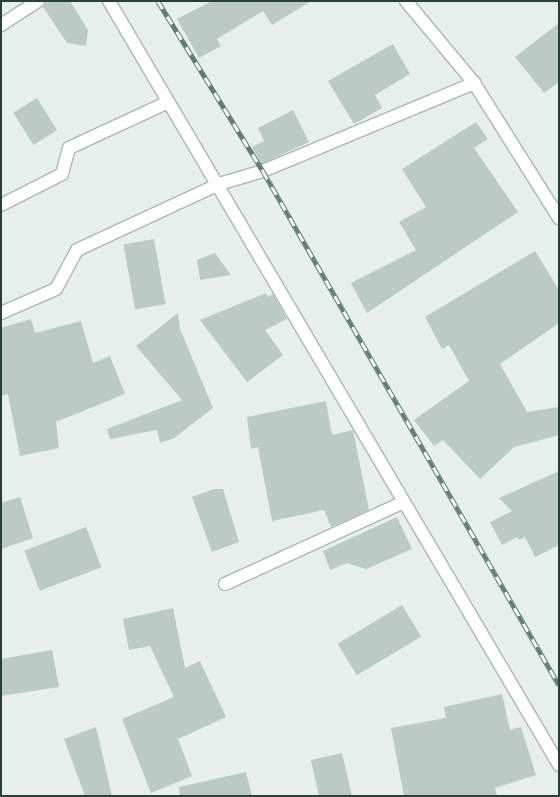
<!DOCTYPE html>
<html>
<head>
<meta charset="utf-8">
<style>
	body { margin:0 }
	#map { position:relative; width:560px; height:797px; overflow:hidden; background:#e6efeb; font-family:"DejaVu Sans",sans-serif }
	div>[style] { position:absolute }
	.building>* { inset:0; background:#bbcac4; transform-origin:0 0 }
	.roads { filter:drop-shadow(1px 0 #a8b8b2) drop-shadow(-1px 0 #a8b8b2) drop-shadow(0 1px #a8b8b2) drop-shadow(0 -1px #a8b8b2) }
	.minor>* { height:12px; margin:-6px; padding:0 6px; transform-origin:6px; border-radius:6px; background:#fff }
	.tertiary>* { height:12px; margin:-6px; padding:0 6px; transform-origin:6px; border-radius:6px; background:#fff }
	.rail>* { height:4.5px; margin-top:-2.25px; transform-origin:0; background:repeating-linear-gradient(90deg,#f7fbf9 0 9px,#5f7d75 0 18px); box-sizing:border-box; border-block:1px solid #5f7d75 }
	span { translate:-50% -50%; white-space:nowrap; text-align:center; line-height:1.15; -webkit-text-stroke:3px #f7fbf9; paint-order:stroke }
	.frame { position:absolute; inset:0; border:2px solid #24423a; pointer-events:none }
</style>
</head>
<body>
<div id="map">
	<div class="building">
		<div style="clip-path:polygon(45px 1px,70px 1px,88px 30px,86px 46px,67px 43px,43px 7px)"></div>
		<div style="clip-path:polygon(212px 1px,311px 1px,272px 25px,263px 11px,217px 39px,221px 46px,199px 58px,177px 19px)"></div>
		<div style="clip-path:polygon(559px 23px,559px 82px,544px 93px,515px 57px)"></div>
		<div style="clip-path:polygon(393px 44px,410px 74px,375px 95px,382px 108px,354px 124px,328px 81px)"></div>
		<div style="left:37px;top:98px;width:38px;height:28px;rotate:58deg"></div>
		<div style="clip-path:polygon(293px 110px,309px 142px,261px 164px,252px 147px,264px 141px,258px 128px)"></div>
		<div style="clip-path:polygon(476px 122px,488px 139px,474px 148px,518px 212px,367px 313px,351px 283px,416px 250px,399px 222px,426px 207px,402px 169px)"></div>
		<div style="left:154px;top:239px;width:66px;height:31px;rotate:80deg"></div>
		<div style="clip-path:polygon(535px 251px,559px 290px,559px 323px,500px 364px,527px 412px,559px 407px,559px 435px,514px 447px,480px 479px,443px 440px,434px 446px,414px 420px,469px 381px,449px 345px,442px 349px,425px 317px)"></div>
		<div style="clip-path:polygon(215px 253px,231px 275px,200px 280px,197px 260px)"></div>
		<div style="clip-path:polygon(266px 293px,268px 297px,273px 294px,287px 319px,265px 330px,283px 355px,247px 382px,200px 320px)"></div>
		<div style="clip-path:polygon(178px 313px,180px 329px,213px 408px,174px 438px,160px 443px,157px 430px,110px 439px,107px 429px,182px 400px,136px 346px)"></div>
		<div style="clip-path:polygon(31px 319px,35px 333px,81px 321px,93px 363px,110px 356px,125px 394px,56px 422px,59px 448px,20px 456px,8px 394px,1px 396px,1px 328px)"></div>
		<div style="clip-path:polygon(326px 401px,332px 435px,353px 430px,369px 510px,331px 527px,324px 510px,272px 521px,258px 447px,251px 449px,247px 417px)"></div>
		<div style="clip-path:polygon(559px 471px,559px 545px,535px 557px,525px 537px,519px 540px,517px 537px,502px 545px,490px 522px,512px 511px,499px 498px)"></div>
		<div style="clip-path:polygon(214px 489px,223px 489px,239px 542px,212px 552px,192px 497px)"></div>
		<div style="clip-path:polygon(20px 497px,33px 538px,1px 549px,1px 503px)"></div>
		<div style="clip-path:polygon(397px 517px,412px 549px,366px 569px,347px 563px,330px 570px,323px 551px)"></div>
		<div style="left:86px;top:527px;width:43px;height:66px;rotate:69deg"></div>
		<div style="left:402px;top:605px;width:37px;height:75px;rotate:59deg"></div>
		<div style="clip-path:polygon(173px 608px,185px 668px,200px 661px,226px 717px,178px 739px,192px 776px,151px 793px,122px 719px,174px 697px,150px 646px,129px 650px,123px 619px)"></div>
		<div style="clip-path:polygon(52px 650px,59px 687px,1px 696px,1px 659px)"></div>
		<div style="clip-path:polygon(502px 694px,510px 730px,521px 727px,536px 775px,495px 788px,497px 796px,404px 796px,391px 728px,446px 718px,444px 707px)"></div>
		<div style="clip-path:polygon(96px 727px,112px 796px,85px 796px,64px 739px)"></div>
		<div style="clip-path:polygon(342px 753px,352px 796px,319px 796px,311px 760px)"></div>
		<div style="clip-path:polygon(246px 772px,252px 796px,180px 796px,179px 787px)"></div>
	</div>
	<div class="roads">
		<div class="minor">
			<div style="left:109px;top:1px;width:887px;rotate:59.5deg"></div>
			<div style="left:1px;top:25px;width:44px;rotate:-33deg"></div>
			<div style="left:1px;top:205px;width:68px;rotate:-26.9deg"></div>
			<div style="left:62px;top:174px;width:27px;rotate:-75deg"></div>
			<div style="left:69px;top:148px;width:107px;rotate:-24.9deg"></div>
			<div style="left:1px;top:313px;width:60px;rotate:-23.6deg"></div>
			<div style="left:56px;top:289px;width:44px;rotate:-61.7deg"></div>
			<div style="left:77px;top:250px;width:157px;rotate:-24.9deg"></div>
			<div style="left:219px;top:184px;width:46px;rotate:-16.5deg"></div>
			<div style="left:263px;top:171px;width:229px;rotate:-22.6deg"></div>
			<div style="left:225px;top:584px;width:195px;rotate:-24.6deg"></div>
		</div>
		<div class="tertiary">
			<div style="left:406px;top:1px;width:107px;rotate:50.3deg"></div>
			<div style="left:474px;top:83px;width:160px;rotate:57.8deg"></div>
		</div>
	</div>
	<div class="rail">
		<div style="left:158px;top:1px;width:200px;rotate:58.3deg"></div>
		<div style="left:263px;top:171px;width:593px;rotate:60.06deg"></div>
	</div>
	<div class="frame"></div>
</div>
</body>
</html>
